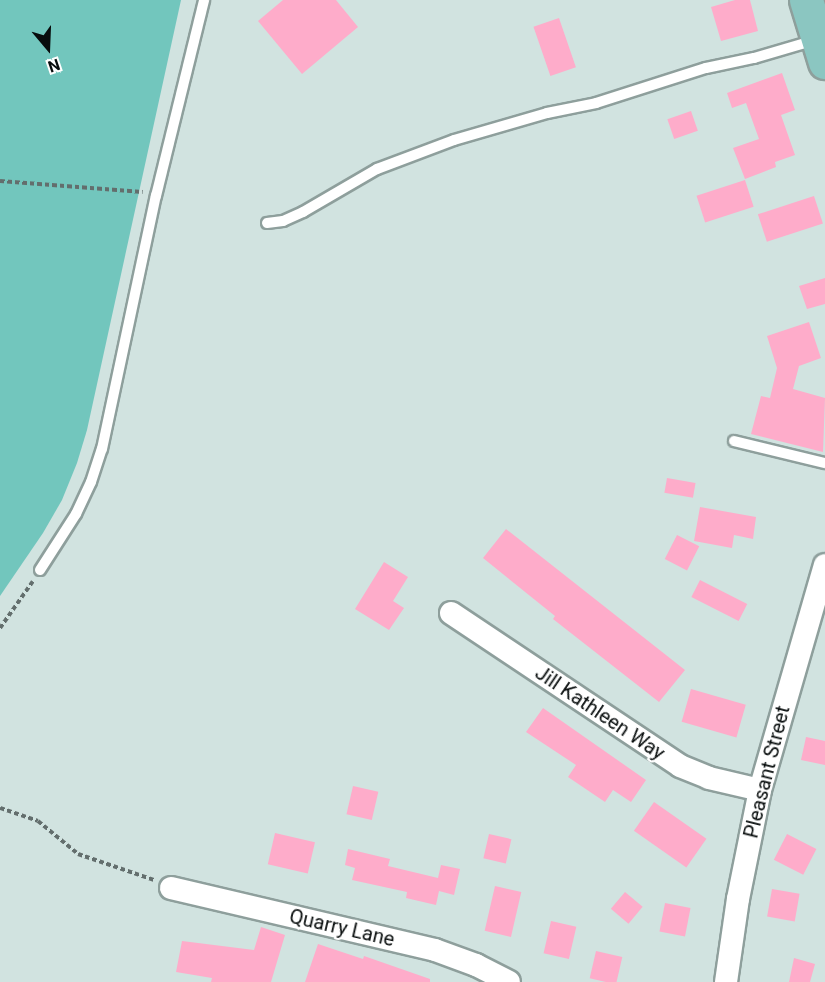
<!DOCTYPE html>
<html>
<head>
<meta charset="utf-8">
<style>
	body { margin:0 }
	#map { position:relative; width:825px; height:982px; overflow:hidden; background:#d1e3e0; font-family:Roboto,sans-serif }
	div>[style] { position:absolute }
	.green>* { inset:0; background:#72c6bd }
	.building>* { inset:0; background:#feacca; transform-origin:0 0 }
	.path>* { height:4px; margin-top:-2px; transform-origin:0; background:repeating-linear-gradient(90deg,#636e6d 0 4.5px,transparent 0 7.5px) }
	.roads { filter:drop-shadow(2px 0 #8e9f9c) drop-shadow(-2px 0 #8e9f9c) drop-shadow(0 2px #8e9f9c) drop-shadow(0 -2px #8e9f9c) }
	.lane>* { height:10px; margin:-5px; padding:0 5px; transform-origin:5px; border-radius:5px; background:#fff }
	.street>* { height:22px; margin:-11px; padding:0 11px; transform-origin:11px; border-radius:11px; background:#fff }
	.primary>* { height:33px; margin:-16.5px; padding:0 16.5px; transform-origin:16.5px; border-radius:16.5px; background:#8bc6c1 }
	span { translate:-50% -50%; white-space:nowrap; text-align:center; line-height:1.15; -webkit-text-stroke:4.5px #fff; paint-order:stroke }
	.street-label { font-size:20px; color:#080d0d }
	.north { position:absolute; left:18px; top:18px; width:60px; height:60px; -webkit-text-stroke:4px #fff; paint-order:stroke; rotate:161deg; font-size:16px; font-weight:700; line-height:24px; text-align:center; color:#080d0d }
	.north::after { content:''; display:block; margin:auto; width:21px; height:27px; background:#080d0d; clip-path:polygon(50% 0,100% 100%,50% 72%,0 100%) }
</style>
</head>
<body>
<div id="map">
	<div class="green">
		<div style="clip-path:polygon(0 0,181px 0,87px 430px,77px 463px,62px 500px,43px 533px,0 596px)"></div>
	</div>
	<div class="building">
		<div style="clip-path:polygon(283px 0,336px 0,358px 27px,302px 74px,258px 21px)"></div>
		<div style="clip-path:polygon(735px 0,750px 0,758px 31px,721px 41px,711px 7px)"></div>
		<div style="left:559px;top:18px;width:52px;height:27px;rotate:71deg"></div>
		<div style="clip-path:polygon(782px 73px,795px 110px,781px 115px,795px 155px,775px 162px,776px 167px,745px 179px,733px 148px,759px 139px,746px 103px,732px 108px,727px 93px)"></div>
		<div style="left:691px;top:111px;width:21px;height:25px;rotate:71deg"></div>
		<div style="left:745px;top:180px;width:28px;height:51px;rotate:72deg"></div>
		<div style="left:814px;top:196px;width:29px;height:59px;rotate:72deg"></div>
		<div style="clip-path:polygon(825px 278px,825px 304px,807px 309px,799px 286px)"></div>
		<div style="clip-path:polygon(809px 322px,821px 358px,799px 366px,793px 389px,825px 398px,823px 452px,751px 434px,761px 396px,770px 398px,777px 368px,767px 336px)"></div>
		<div style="left:667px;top:478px;width:29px;height:15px;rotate:10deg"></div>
		<div style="clip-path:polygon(700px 507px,756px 517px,753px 539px,734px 535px,732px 548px,694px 541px)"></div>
		<div style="clip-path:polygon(506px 529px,685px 670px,659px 702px,553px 619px,555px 616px,483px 558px)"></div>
		<div style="left:677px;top:535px;width:25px;height:27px;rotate:27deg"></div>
		<div style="clip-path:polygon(384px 562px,408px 577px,393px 601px,404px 608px,389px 630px,355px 609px)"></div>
		<div style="left:700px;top:580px;width:53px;height:19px;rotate:27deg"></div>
		<div style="left:691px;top:689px;width:57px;height:34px;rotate:16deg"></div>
		<div style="clip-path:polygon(543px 708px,646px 780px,631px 802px,613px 790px,605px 802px,568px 777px,576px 765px,526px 732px)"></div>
		<div style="clip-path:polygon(806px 737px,825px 741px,825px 765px,801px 760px)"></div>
		<div style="left:353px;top:786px;width:26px;height:29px;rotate:13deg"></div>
		<div style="left:654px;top:802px;width:64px;height:35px;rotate:35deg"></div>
		<div style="left:275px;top:833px;width:41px;height:32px;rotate:13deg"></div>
		<div style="left:489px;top:834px;width:23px;height:25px;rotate:13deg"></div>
		<div style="left:787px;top:834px;width:33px;height:29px;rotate:27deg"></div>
		<div style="clip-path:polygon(348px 849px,390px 859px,388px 866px,438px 878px,441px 865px,460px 869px,454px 895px,439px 891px,436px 905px,406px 898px,407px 892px,352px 880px,355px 868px,345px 865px)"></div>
		<div style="left:495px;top:886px;width:27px;height:46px;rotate:13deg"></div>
		<div style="left:772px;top:889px;width:28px;height:28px;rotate:10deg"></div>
		<div style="left:625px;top:892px;width:23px;height:22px;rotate:40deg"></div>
		<div style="left:665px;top:903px;width:26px;height:29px;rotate:11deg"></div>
		<div style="left:551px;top:921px;width:26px;height:33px;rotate:13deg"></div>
		<div style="clip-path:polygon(261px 927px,285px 935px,271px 982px,211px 982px,212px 978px,176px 972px,182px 941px,254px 950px)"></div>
		<div style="clip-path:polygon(318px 944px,363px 959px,364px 956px,430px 979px,430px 982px,305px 982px)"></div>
		<div style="left:596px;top:951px;width:27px;height:28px;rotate:13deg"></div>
		<div style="clip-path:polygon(794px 958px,815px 964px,810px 982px,789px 982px)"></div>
	</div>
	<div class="path">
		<div style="left:0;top:181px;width:143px;rotate:4.4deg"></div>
		<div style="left:0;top:628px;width:57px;rotate:-54.9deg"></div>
		<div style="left:0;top:808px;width:40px;rotate:18.9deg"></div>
		<div style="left:38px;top:821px;width:52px;rotate:39.5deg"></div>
		<div style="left:78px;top:854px;width:80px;rotate:18.9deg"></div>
	</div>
	<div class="roads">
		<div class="lane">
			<div style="left:267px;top:223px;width:16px;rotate:-7deg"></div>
			<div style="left:283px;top:221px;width:22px;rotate:-24deg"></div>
			<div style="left:303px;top:212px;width:86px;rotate:-30.2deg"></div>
			<div style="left:377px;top:169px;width:82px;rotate:-20.6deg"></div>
			<div style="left:454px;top:140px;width:97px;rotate:-16.2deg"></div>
			<div style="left:547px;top:113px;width:50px;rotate:-11.5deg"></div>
			<div style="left:596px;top:103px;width:115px;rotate:-17.7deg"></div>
			<div style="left:706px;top:68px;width:49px;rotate:-11.8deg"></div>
			<div style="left:754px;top:58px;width:64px;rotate:-16.4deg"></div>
			<div style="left:734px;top:441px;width:94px;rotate:13.6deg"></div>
			<div style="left:40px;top:570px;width:67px;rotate:-57.3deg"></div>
			<div style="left:76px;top:514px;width:35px;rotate:-65deg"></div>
			<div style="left:91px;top:482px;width:35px;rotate:-72deg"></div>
			<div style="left:102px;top:449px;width:259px;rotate:-78deg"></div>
			<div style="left:156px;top:196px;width:202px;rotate:-76.2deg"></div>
		</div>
		<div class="street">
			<div style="left:451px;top:613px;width:275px;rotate:33.7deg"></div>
			<div style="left:680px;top:766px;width:31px;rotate:22deg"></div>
			<div style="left:709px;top:778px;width:52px;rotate:13.2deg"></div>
			<div style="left:171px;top:888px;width:271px;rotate:13.2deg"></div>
			<div style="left:435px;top:950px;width:44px;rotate:20.1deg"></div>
			<div style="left:476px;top:965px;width:37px;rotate:27deg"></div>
			<div style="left:726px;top:982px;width:84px;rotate:-81.8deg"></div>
			<div style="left:738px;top:899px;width:111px;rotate:-78.6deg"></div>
			<div style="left:760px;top:790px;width:234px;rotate:-73.9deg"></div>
		</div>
		<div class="primary">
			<div style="left:806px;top:0;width:65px;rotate:73deg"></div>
		</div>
	</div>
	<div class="street-label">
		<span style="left:600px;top:713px;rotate:34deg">Jill Kathleen Way</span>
		<span style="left:767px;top:772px;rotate:-76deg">Pleasant Street</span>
		<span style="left:342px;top:928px;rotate:13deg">Quarry Lane</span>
	</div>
	<div class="north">N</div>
</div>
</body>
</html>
